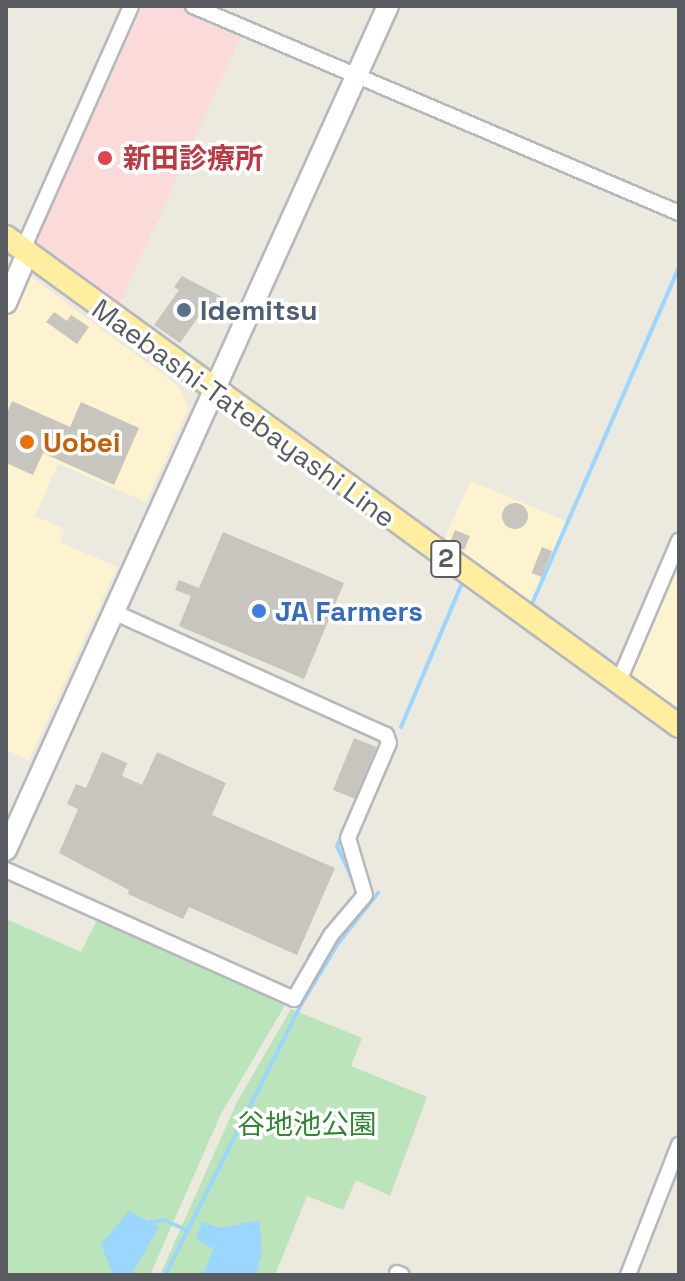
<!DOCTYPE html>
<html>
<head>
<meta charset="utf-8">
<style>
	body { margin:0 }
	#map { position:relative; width:685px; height:1281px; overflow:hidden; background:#ece9df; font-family:"Space Grotesk","Noto Sans JP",sans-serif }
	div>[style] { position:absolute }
	.commercial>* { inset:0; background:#fef3d1 }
	.medical>* { inset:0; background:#fbdbd9 }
	.green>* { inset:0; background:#bbe4ba }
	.water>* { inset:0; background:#9bd6ff }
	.stream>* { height:4px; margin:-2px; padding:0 2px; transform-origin:2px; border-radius:2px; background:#9bd6ff }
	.building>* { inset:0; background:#c8c5be; transform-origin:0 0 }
	.round { border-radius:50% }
	.roads { filter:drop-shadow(2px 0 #b5b8bc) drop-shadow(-2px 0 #b5b8bc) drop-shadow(0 2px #b5b8bc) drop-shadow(0 -2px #b5b8bc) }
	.street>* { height:14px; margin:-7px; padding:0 7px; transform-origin:7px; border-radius:7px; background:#fff }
	.secondary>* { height:20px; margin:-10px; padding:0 10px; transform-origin:10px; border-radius:10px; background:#fff }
	.primary>* { height:22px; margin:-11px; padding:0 11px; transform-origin:11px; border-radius:11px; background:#ffeea0 }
	.dots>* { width:22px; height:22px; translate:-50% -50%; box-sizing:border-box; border:4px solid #fff; border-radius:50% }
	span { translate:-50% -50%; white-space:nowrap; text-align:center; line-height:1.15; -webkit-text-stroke:7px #fff; paint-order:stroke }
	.shield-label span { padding:2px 6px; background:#fff; border:2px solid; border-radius:6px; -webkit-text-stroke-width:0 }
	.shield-label { font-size:26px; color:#585c60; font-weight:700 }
	.health-label { font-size:28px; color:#be3a42; font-weight:700 }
	.left { translate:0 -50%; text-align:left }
	.service-label { font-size:28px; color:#4e5e75; font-weight:700 }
	.street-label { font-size:28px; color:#585c60 }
	.food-label { font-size:28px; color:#c56008; font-weight:700 }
	.shop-label { font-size:28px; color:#366cbe; font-weight:700 }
	.park-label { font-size:28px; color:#338535 }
	.frame { position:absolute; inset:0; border:8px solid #585c60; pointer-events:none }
</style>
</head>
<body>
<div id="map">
	<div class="commercial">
		<div style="clip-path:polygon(30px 276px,169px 379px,181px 390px,188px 409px,146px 502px,58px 464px,35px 516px,65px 529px,60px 542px,117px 567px,29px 760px,6px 750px,6px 320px,24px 278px)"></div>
		<div style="clip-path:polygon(471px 481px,568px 522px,531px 606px,446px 544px,446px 534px)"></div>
		<div style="clip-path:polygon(670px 573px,679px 577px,679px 711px,626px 674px)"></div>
	</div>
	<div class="medical">
		<div style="clip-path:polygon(143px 6px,181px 6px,242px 34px,120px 303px,35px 242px)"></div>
	</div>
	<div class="green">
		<div style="clip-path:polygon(98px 918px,282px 999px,284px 1007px,221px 1114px,150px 1275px,6px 1275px,6px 919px,81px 952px)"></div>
		<div style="clip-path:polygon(291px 1009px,362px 1038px,351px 1066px,427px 1097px,390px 1196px,356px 1180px,343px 1210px,307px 1196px,275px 1275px,160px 1275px,237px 1102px)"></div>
	</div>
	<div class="water">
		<div style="clip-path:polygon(129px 1211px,159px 1227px,131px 1275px,113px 1275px,101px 1244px)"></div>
		<div style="clip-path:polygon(259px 1220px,262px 1253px,256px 1275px,203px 1275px,213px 1249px,196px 1239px,202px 1222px,221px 1228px)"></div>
	</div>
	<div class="stream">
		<div style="left:531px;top:606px;width:369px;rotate:-66.4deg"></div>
		<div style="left:401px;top:727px;width:156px;rotate:-67deg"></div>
		<div style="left:343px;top:833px;width:14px;rotate:115deg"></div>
		<div style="left:337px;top:846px;width:41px;rotate:65.3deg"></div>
		<div style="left:344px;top:909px;width:23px;rotate:-52deg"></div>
		<div style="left:309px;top:956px;width:17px;rotate:-54deg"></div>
		<div style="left:151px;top:1222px;width:13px;rotate:-9deg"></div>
		<div style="left:164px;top:1220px;width:24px;rotate:24deg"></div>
		<div style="left:165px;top:1275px;width:305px;rotate:-63.3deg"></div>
		<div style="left:302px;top:1003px;width:71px;rotate:-58.8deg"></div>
		<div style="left:339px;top:942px;width:63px;rotate:-51.5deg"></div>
	</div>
	<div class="building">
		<div style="clip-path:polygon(182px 276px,224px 298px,213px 313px,205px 307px,180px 343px,154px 325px,179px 290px,174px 287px)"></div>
		<div style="clip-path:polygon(54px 312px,67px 321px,71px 315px,89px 327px,77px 344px,46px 322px)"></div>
		<div style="clip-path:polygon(12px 401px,70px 427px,81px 402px,139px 428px,114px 485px,43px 453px,33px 475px,6px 463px,6px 415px)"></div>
		<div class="round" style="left:502px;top:503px;width:26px;height:26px"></div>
		<div style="clip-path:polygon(455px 530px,470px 536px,464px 550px,450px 542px)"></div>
		<div style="clip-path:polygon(223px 532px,344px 583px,304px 679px,179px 626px,191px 596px,175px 590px,179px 580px,199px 588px)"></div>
		<div style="left:542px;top:547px;width:11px;height:28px;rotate:22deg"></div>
		<div style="left:354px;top:738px;width:24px;height:56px;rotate:22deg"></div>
		<div style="clip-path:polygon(102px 752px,127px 763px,122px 776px,142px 785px,157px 752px,226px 783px,212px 815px,335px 868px,297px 955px,189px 907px,183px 919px,128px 894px,129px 890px,59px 853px,78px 809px,67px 804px,76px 784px,86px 788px)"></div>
	</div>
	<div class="roads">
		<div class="street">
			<div style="left:193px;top:6px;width:528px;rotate:23.07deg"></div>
			<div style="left:27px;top:254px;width:14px;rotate:-90deg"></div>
			<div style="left:27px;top:240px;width:256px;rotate:-66deg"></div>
			<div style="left:618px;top:683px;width:155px;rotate:-66.8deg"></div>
			<div style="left:6px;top:870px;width:316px;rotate:24.1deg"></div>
			<div style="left:294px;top:999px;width:74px;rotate:-60deg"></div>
			<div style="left:331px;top:935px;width:52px;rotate:-49.6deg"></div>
			<div style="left:365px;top:895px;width:59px;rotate:-106.6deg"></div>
			<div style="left:348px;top:838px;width:103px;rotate:-66.7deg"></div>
			<div style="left:389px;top:743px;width:9px;rotate:-111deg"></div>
			<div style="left:386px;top:735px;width:301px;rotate:-155.7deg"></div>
			<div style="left:397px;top:1273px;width:5px;rotate:22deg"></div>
			<div style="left:628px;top:1275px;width:140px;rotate:-68.6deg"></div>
		</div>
		<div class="secondary">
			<div style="left:6px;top:303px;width:53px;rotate:-66.8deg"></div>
			<div style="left:6px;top:850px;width:926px;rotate:-65.65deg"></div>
		</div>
		<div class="primary">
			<div style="left:6px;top:237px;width:832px;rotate:36deg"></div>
		</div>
	</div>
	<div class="dots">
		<div style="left:105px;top:158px;background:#e0444e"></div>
		<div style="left:184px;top:310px;background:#5c6f8a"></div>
		<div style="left:27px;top:442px;background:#e8710a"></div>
		<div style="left:259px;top:611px;background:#3f7fe0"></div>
	</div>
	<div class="shield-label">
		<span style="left:446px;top:559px">2</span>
	</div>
	<div class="health-label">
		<span class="left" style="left:123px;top:158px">新田診療所</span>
	</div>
	<div class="service-label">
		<span class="left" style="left:200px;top:310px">Idemitsu</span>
	</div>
	<div class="street-label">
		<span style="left:244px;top:413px;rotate:36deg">Maebashi-Tatebayashi Line</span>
	</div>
	<div class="food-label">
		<span class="left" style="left:43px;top:442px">Uobei</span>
	</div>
	<div class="shop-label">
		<span class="left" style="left:275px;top:611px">JA Farmers</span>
	</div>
	<div class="park-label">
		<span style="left:307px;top:1124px">谷地池公園</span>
	</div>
	<div class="frame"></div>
</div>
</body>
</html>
